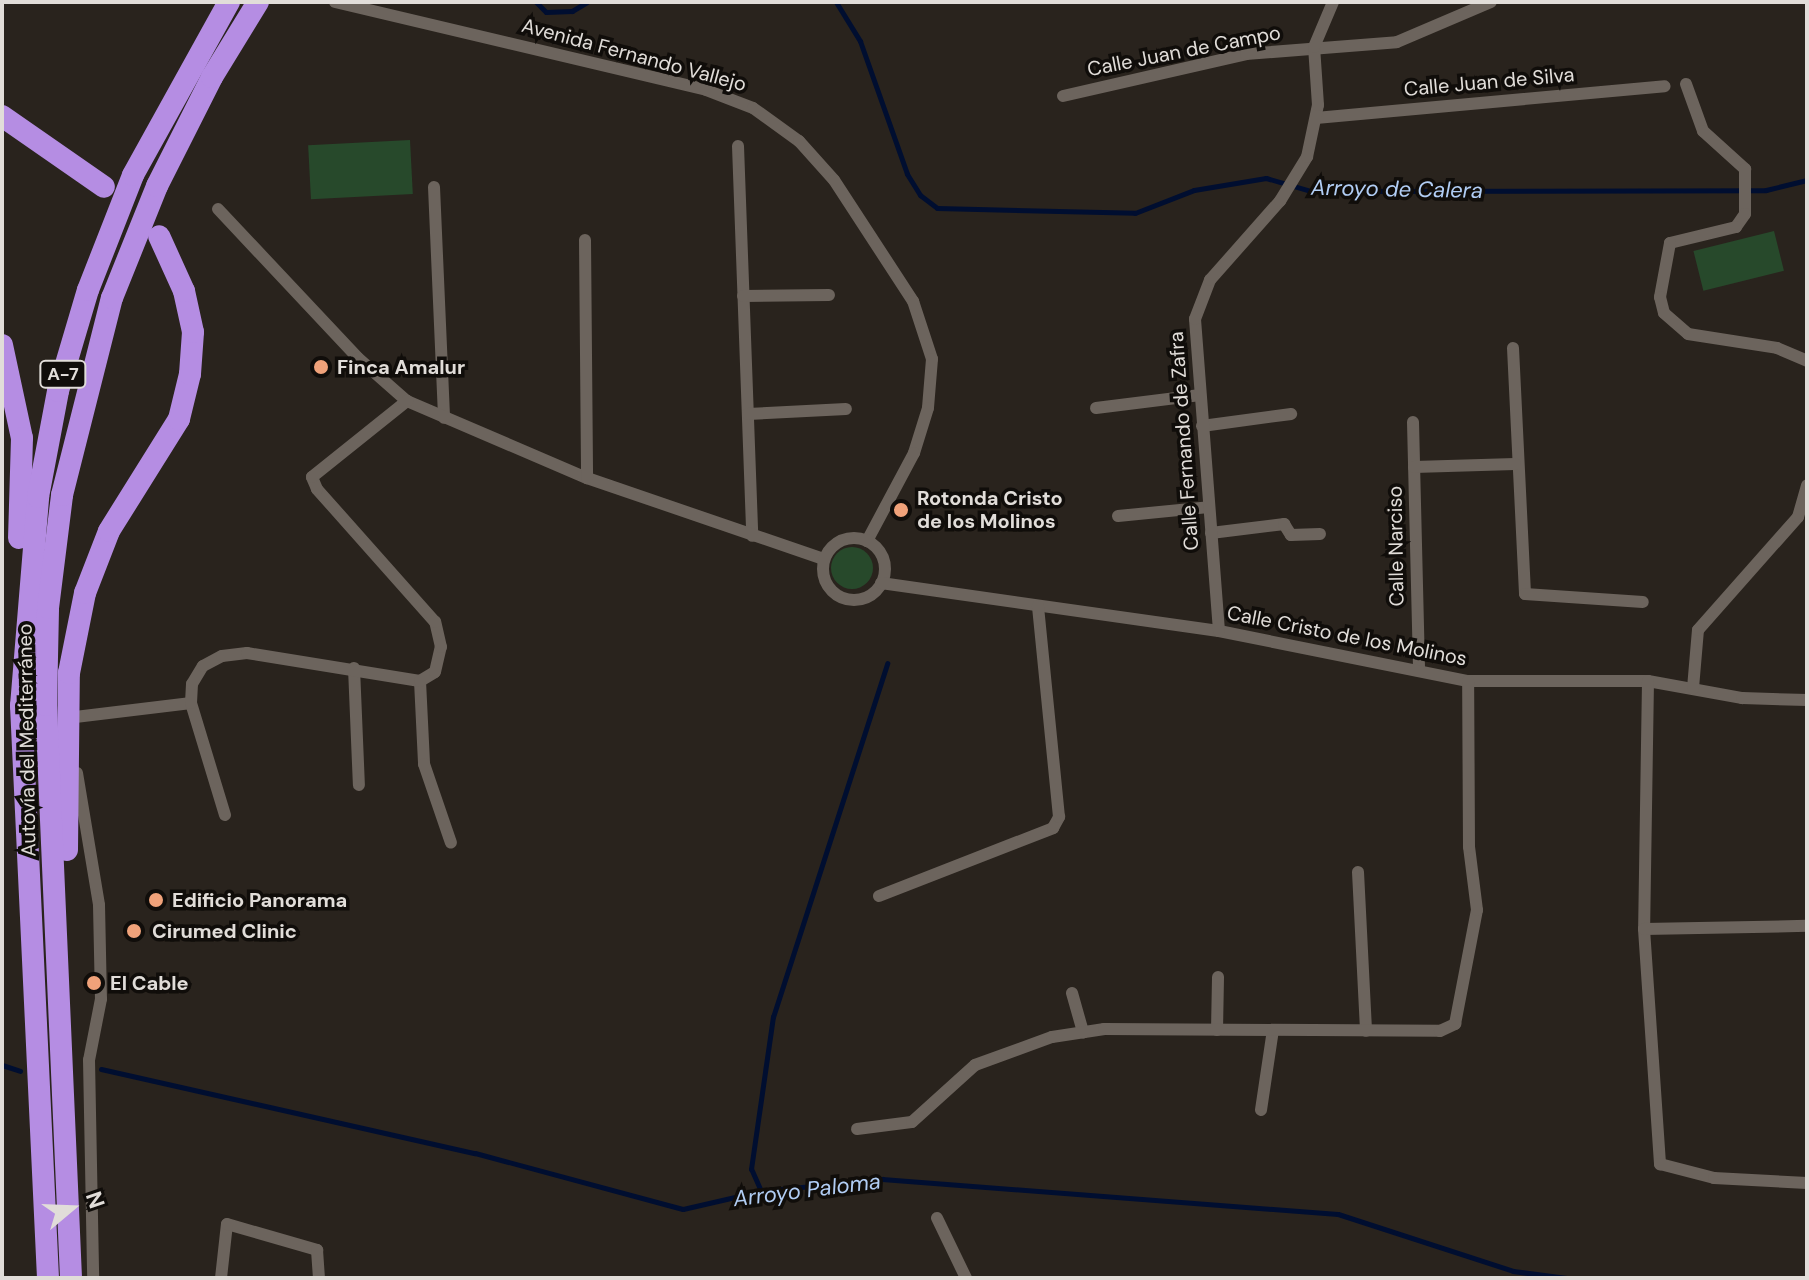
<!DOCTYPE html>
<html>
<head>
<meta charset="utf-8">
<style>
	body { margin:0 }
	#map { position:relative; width:1809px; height:1280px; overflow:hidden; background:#29231d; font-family:"DM Sans",sans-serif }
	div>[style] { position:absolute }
	.green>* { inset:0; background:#27492b; transform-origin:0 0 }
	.round { border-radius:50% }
	.stream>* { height:5px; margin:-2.5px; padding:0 2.5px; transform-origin:2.5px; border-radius:2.5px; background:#000e30 }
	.street>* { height:12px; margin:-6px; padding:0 6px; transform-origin:6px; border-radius:6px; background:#6c645d }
	.street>.ring { margin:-6px; padding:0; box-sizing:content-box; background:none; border:12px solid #6c645d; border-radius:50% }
	.highway>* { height:22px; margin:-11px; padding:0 11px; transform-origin:11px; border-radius:11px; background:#b58de3 }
	.dots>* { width:22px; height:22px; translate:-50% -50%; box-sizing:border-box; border:4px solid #100d0a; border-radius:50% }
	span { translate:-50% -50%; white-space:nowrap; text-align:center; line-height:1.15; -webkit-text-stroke:7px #100d0a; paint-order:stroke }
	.shield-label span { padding:2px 6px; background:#100d0a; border:2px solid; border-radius:6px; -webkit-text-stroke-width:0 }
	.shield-label { font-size:18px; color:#e1ddd9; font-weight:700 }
	.street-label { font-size:20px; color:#e1ddd9 }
	.poi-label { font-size:20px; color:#e1ddd9; font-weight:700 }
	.left { translate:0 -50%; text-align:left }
	.water-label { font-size:22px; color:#b1cdf4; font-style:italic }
	.frame { position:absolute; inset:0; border:4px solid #e1ddd9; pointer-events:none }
	.north { position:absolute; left:32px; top:1168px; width:80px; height:80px; -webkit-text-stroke:6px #100d0a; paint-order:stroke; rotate:71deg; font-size:22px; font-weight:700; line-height:32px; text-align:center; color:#e1ddd9 }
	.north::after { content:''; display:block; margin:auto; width:28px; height:36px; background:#e1ddd9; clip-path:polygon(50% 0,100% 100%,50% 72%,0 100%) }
</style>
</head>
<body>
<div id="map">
	<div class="green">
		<div style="left:410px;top:140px;width:54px;height:102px;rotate:87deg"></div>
		<div style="left:1774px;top:231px;width:41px;height:83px;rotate:76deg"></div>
		<div class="round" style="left:831px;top:547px;width:42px;height:42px"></div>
	</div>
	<div class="stream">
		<div style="left:536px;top:2px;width:14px;rotate:45deg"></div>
		<div style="left:546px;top:12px;width:26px;rotate:-2deg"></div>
		<div style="left:572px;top:11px;width:17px;rotate:-31deg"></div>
		<div style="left:836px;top:2px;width:46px;rotate:58.4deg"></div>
		<div style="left:860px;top:41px;width:141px;rotate:70.5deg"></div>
		<div style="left:907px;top:174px;width:25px;rotate:58deg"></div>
		<div style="left:920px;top:195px;width:21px;rotate:37deg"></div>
		<div style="left:937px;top:208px;width:198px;rotate:1.4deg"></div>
		<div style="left:1135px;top:213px;width:63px;rotate:-21.3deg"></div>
		<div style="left:1194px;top:190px;width:73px;rotate:-9.5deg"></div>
		<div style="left:1266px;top:178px;width:47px;rotate:16.1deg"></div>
		<div style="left:1311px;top:191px;width:455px;rotate:-0.1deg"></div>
		<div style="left:1766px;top:190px;width:42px;rotate:-13.7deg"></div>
		<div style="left:2px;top:1065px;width:19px;rotate:18deg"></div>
		<div style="left:101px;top:1069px;width:383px;rotate:12.7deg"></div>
		<div style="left:475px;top:1153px;width:215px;rotate:15.1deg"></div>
		<div style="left:683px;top:1209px;width:80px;rotate:-13deg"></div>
		<div style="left:761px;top:1191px;width:122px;rotate:-5.7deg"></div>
		<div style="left:882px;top:1179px;width:457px;rotate:4.4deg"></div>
		<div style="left:1338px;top:1214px;width:184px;rotate:18deg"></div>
		<div style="left:1513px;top:1271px;width:54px;rotate:7.4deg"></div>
		<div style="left:761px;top:1191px;width:24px;rotate:-114deg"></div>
		<div style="left:751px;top:1169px;width:154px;rotate:-81.8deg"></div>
		<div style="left:773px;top:1017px;width:372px;rotate:-72.1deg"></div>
	</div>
	<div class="street">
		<div style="left:335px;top:2px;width:381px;rotate:13.3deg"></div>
		<div style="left:706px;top:90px;width:50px;rotate:21deg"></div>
		<div style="left:753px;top:108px;width:57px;rotate:35.7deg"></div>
		<div style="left:799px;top:141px;width:52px;rotate:48.1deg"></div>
		<div style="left:834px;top:180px;width:145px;rotate:56.9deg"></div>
		<div style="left:913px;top:301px;width:61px;rotate:71.9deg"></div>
		<div style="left:932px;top:359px;width:49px;rotate:94.7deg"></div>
		<div style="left:928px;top:408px;width:47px;rotate:107.3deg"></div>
		<div style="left:914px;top:453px;width:100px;rotate:118.1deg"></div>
		<div style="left:1686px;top:84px;width:50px;rotate:70.1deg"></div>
		<div style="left:1703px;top:131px;width:57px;rotate:42.1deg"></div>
		<div style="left:1745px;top:169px;width:45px;rotate:90deg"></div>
		<div style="left:1745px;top:214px;width:16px;rotate:125deg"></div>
		<div style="left:1736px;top:227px;width:68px;rotate:166.4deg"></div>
		<div style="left:1670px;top:243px;width:55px;rotate:100.5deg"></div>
		<div style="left:1660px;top:297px;width:16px;rotate:76deg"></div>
		<div style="left:1664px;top:313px;width:32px;rotate:41deg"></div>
		<div style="left:1688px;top:334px;width:90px;rotate:8.9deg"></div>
		<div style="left:1777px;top:348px;width:33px;rotate:23deg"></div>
		<div style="left:1063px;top:96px;width:188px;rotate:-12.9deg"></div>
		<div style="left:1246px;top:54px;width:151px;rotate:-4.5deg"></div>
		<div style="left:1397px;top:42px;width:102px;rotate:-23.1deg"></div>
		<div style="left:1316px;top:118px;width:350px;rotate:-5.2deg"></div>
		<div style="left:738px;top:146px;width:390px;rotate:87.9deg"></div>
		<div style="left:434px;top:187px;width:231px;rotate:87.5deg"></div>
		<div style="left:218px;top:209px;width:204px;rotate:46.8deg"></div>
		<div style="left:358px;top:358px;width:65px;rotate:41.3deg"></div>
		<div style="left:407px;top:401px;width:196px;rotate:23.2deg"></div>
		<div style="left:587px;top:478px;width:250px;rotate:18.9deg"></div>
		<div style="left:585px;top:240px;width:238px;rotate:89.5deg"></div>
		<div style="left:743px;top:296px;width:86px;rotate:-0.7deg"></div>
		<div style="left:1513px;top:348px;width:246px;rotate:87.2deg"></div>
		<div style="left:1525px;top:594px;width:118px;rotate:3.9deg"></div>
		<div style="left:1096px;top:408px;width:105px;rotate:-7.1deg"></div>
		<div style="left:748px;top:414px;width:98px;rotate:-2.9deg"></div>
		<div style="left:1413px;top:422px;width:248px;rotate:88.6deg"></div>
		<div style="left:1202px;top:426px;width:90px;rotate:-7.7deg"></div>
		<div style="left:1414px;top:467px;width:101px;rotate:-1.7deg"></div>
		<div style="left:1118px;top:516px;width:91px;rotate:-5.6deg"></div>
		<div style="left:1211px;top:533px;width:74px;rotate:-7deg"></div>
		<div style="left:1284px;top:524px;width:13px;rotate:58deg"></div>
		<div style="left:1291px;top:535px;width:29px;rotate:-2deg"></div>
		<div class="ring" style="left:823px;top:538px;width:50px;height:50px"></div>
		<div style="left:881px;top:583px;width:341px;rotate:8.1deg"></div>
		<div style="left:1219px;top:631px;width:254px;rotate:11.4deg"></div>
		<div style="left:1468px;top:681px;width:180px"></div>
		<div style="left:1648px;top:681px;width:96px;rotate:10.3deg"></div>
		<div style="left:1742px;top:698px;width:65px;rotate:1.8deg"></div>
		<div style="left:1219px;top:631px;width:313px;rotate:-94.4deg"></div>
		<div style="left:1195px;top:319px;width:42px;rotate:-69deg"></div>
		<div style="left:1210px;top:280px;width:106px;rotate:-48.5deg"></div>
		<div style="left:1280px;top:201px;width:52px;rotate:-58.5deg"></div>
		<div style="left:1307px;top:157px;width:53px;rotate:-78.1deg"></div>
		<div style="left:1318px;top:105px;width:58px;rotate:-93.9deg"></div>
		<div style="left:1314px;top:47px;width:49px;rotate:-67.1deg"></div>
		<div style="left:354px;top:668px;width:117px;rotate:87.6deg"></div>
		<div style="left:420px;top:681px;width:83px;rotate:87.2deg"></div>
		<div style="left:424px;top:764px;width:83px;rotate:71.1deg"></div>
		<div style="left:1648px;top:681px;width:248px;rotate:90.9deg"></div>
		<div style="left:1644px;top:929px;width:236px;rotate:86.1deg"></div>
		<div style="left:1660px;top:1164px;width:56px;rotate:14.5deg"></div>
		<div style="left:1714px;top:1178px;width:93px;rotate:3.1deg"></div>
		<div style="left:1693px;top:688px;width:58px;rotate:-85.1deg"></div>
		<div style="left:1698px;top:630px;width:151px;rotate:-48.5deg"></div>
		<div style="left:1798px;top:517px;width:33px;rotate:-74deg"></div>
		<div style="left:67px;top:718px;width:125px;rotate:-6.9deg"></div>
		<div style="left:77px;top:773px;width:134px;rotate:80.5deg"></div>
		<div style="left:99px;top:905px;width:94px;rotate:88.8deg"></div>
		<div style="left:101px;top:999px;width:62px;rotate:101.1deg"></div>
		<div style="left:89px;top:1060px;width:218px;rotate:88.9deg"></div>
		<div style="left:225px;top:815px;width:117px;rotate:-106.9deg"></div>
		<div style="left:191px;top:703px;width:19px;rotate:-87deg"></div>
		<div style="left:192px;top:684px;width:21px;rotate:-59deg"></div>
		<div style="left:203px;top:666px;width:21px;rotate:-28deg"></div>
		<div style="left:222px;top:656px;width:25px;rotate:-7deg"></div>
		<div style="left:247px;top:653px;width:175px;rotate:9.2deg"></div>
		<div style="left:420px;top:681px;width:17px;rotate:-31deg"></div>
		<div style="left:435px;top:672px;width:26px;rotate:-77deg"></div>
		<div style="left:441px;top:647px;width:26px;rotate:-103deg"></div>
		<div style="left:435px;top:622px;width:178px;rotate:-131.6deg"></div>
		<div style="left:317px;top:489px;width:13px;rotate:-113deg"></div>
		<div style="left:312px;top:477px;width:122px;rotate:-38.7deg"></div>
		<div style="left:1358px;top:872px;width:159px;rotate:87.1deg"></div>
		<div style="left:879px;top:896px;width:187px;rotate:-21.3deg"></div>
		<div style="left:1053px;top:828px;width:13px;rotate:-61deg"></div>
		<div style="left:1059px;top:817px;width:212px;rotate:-95.7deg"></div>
		<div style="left:1644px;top:929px;width:163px;rotate:-1.1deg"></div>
		<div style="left:1072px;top:993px;width:41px;rotate:74.2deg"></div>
		<div style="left:1217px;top:1030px;width:53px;rotate:-88.9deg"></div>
		<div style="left:1261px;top:1110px;width:81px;rotate:-81.5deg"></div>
		<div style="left:857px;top:1129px;width:55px;rotate:-7.3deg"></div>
		<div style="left:912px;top:1122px;width:85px;rotate:-42.1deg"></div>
		<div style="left:975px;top:1065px;width:82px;rotate:-20deg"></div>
		<div style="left:1052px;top:1037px;width:53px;rotate:-8.7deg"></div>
		<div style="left:1104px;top:1029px;width:336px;rotate:0.3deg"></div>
		<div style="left:1440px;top:1031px;width:17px;rotate:-25deg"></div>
		<div style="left:1455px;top:1024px;width:116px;rotate:-79.1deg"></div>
		<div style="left:1477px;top:910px;width:64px;rotate:-97.2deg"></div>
		<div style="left:1469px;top:847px;width:166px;rotate:-90.3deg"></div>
		<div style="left:937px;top:1218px;width:67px;rotate:64.2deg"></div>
		<div style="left:221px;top:1278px;width:54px;rotate:-83.7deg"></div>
		<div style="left:227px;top:1224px;width:94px;rotate:16.1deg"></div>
		<div style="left:317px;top:1250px;width:28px;rotate:86deg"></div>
	</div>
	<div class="highway">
		<div style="left:2px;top:116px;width:124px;rotate:34.8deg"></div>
		<div style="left:2px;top:345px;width:95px;rotate:77.9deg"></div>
		<div style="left:22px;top:438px;width:100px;rotate:91.7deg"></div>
		<div style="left:67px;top:850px;width:177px;rotate:-89.4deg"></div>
		<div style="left:69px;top:673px;width:82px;rotate:-78.7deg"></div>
		<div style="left:85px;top:593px;width:66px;rotate:-68.8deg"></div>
		<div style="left:109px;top:531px;width:132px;rotate:-58deg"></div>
		<div style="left:179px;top:419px;width:46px;rotate:-76.3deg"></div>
		<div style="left:190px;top:374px;width:42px;rotate:-85.9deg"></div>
		<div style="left:193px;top:332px;width:42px;rotate:-102.4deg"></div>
		<div style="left:184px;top:291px;width:60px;rotate:-114.4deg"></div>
		<div style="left:48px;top:1278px;width:573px;rotate:-92.7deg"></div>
		<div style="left:21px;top:706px;width:210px;rotate:-85.3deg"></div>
		<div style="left:38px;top:497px;width:108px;rotate:-79.3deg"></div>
		<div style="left:58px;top:391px;width:105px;rotate:-73.5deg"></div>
		<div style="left:88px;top:290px;width:123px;rotate:-68.6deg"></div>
		<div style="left:133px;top:175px;width:198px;rotate:-61deg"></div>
		<div style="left:71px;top:1278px;width:574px;rotate:-92.5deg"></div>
		<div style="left:46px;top:705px;width:97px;rotate:-88.8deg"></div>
		<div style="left:48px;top:608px;width:114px;rotate:-82.9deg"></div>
		<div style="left:62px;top:495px;width:203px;rotate:-75.8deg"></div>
		<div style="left:112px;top:298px;width:121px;rotate:-68.1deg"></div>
		<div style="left:157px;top:186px;width:122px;rotate:-63.2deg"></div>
		<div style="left:212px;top:77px;width:88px;rotate:-58.5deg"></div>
	</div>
	<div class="dots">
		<div style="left:321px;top:367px;background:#f0a27a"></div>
		<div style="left:901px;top:510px;background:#f0a27a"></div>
		<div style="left:156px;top:900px;background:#f0a27a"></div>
		<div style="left:134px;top:931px;background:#f0a27a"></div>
		<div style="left:94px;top:983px;background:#f0a27a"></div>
	</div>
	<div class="shield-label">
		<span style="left:63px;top:374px">A-7</span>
	</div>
	<div class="street-label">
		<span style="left:1184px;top:51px;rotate:-11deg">Calle Juan de Campo</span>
		<span style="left:634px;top:55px;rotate:15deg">Avenida Fernando Vallejo</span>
		<span style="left:1489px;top:82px;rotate:-5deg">Calle Juan de Silva</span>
		<span style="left:1184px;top:441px;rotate:-94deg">Calle Fernando de Zafra</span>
		<span style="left:1396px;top:546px;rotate:-91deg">Calle Narciso</span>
		<span style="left:1347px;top:636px;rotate:11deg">Calle Cristo de los Molinos</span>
		<span style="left:27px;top:740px;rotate:-91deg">Autovía del Mediterráneo</span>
	</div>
	<div class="poi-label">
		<span class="left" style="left:337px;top:367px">Finca Amalur</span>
		<span class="left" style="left:917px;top:510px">Rotonda Cristo<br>de los Molinos</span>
		<span class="left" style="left:172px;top:900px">Edificio Panorama</span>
		<span class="left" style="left:152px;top:931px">Cirumed Clinic</span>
		<span class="left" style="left:110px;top:983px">El Cable</span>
	</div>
	<div class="water-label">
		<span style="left:1397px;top:189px;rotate:1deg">Arroyo de Calera</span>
		<span style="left:807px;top:1190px;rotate:-7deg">Arroyo Paloma</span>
	</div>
	<div class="frame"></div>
	<div class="north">N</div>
</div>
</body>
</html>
